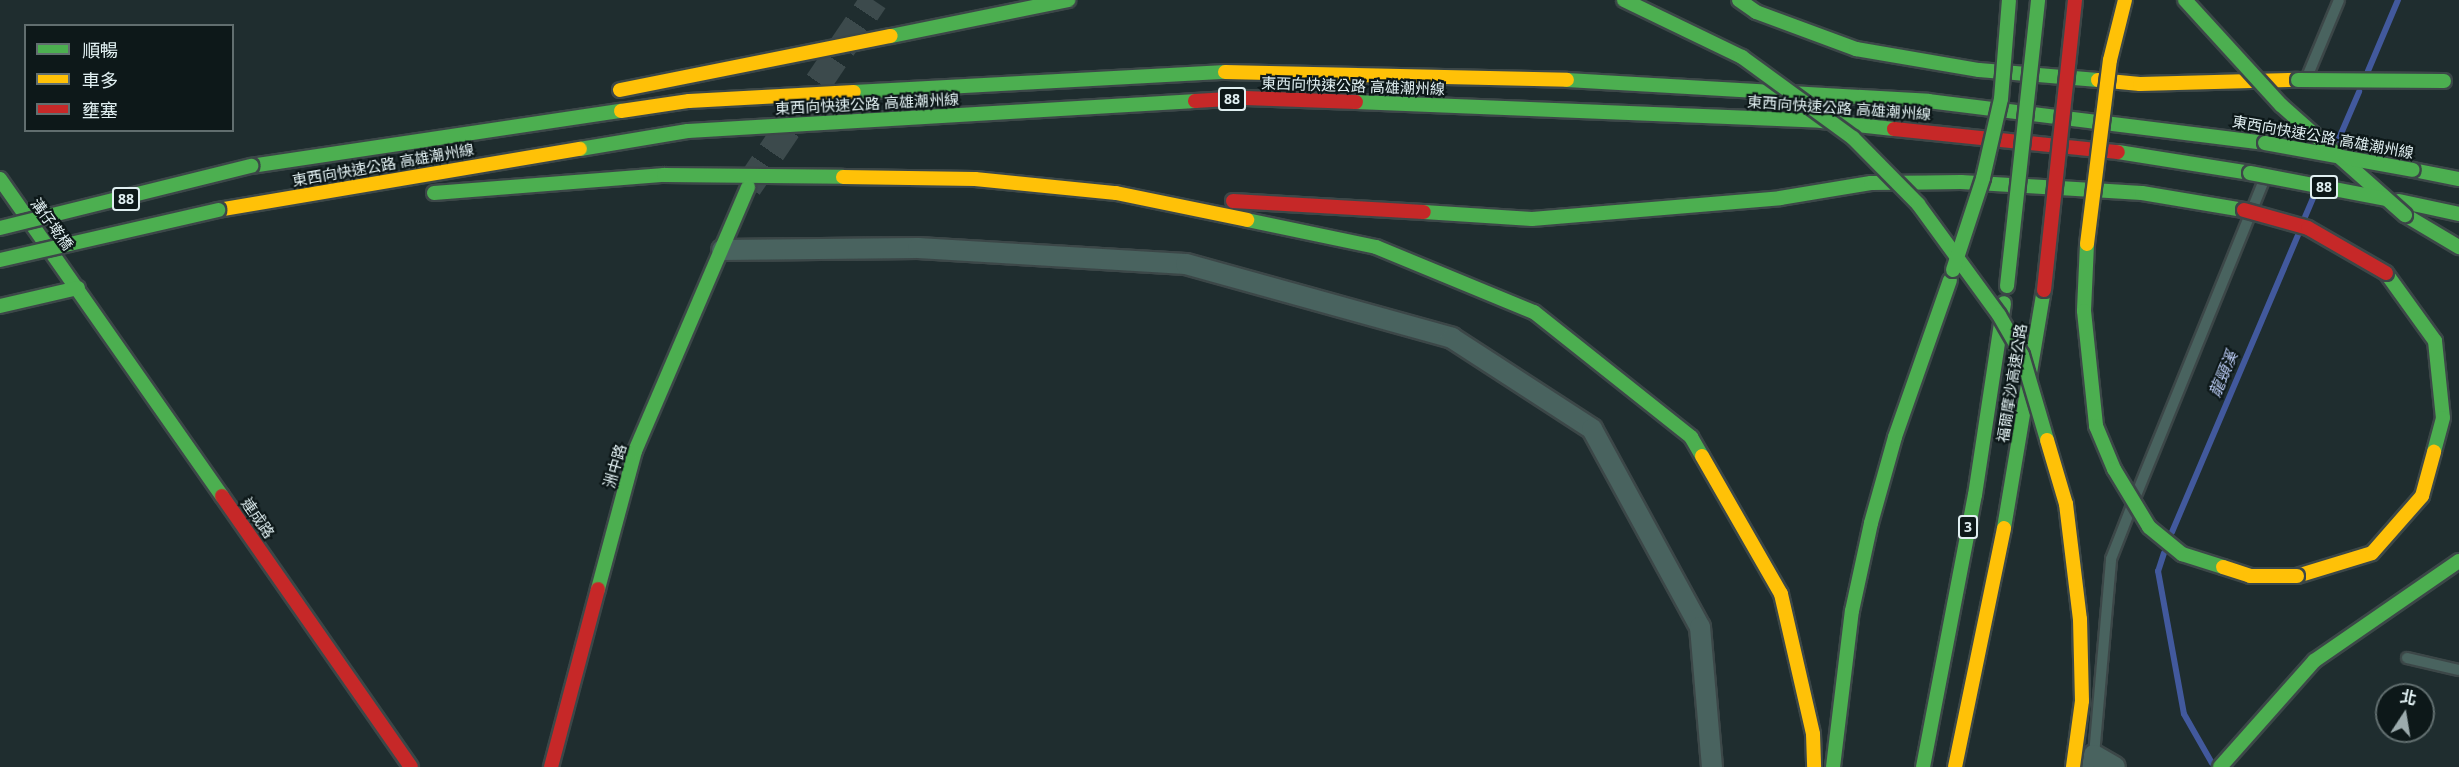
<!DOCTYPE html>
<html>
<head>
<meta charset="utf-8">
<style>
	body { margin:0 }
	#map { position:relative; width:2459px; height:767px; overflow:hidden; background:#1f2d2f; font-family:"Open Sans","Noto Sans TC",sans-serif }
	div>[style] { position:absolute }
	.stream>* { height:6px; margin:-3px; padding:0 3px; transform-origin:3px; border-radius:3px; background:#42599d }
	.secondary-tunnel>* { height:28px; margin-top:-14px; transform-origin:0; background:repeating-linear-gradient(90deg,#3c4a4c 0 28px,transparent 0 42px) }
	.roads { filter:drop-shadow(2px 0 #3c4748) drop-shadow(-2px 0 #3c4748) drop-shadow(0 2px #3c4748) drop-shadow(0 -2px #3c4748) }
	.lane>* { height:10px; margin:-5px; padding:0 5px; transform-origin:5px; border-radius:5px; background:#49635f }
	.street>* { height:20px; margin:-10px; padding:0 10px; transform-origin:10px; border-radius:10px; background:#49635f }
	.fast>* { height:14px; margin:-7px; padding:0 7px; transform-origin:7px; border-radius:7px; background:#4caf50 }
	.slow>* { height:14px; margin:-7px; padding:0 7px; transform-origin:7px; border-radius:7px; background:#ffc107 }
	.jam>* { height:14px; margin:-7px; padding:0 7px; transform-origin:7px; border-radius:7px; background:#c62828 }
	.bridges { filter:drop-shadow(2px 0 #3c4748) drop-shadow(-2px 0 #3c4748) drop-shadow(0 2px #3c4748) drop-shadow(0 -2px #3c4748) }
	.fast-bridge>* { height:14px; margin:-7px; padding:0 7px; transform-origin:7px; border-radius:7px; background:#4caf50 }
	.slow-bridge>* { height:14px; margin:-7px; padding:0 7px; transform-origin:7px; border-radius:7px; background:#ffc107 }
	.jam-bridge>* { height:14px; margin:-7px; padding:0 7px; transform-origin:7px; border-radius:7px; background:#c62828 }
	span { translate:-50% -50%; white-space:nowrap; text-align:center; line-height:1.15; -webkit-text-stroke:4.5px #0d1819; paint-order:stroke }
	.shield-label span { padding:2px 4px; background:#0d1819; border:2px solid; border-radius:4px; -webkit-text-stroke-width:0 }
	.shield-label { font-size:14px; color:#e0eff1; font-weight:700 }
	.street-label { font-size:15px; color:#e0eff1 }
	.water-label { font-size:16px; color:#bdcef8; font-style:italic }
	.legend { position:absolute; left:24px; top:24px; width:210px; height:108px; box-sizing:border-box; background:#0d1819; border:2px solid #616e6f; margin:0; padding:8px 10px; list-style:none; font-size:18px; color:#e0eff1 }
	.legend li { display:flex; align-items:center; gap:12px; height:30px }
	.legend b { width:30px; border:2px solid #616e6f }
	.north { position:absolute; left:2375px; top:683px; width:60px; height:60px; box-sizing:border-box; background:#0d1819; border:2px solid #616e6f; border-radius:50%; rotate:12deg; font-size:16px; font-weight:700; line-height:24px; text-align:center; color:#e0eff1 }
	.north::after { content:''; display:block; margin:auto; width:21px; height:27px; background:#9cabad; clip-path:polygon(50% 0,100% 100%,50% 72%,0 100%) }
</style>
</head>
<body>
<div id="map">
	<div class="stream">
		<div style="left:2368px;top:71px;width:77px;rotate:-67.1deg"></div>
		<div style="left:2337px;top:143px;width:56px;rotate:-66.7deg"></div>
		<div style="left:2305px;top:217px;width:23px;rotate:-67deg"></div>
		<div style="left:2172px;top:532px;width:323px;rotate:-67deg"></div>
		<div style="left:2164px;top:553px;width:19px;rotate:108deg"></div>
		<div style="left:2158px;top:571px;width:145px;rotate:79.7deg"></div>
		<div style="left:2184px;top:714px;width:56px;rotate:60.3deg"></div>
	</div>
	<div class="secondary-tunnel">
		<div style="left:748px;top:187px;width:225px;rotate:-56deg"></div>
	</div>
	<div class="roads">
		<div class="lane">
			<div style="left:2307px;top:77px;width:83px;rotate:-67.4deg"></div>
			<div style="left:2137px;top:493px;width:338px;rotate:-67.9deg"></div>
			<div style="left:2407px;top:658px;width:53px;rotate:13deg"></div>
			<div style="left:2094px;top:755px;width:197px;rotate:-85deg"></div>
			<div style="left:2111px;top:559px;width:55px;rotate:-68.6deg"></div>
		</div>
		<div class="street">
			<div style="left:722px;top:250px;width:196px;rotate:-0.6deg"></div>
			<div style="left:918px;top:248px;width:268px;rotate:3.4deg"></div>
			<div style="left:1186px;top:264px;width:276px;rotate:15.5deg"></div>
			<div style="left:1452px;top:338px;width:167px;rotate:33deg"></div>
			<div style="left:1592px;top:429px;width:226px;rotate:61.4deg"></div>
			<div style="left:1700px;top:627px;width:141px;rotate:85.1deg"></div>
			<div style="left:2092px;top:767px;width:12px;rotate:-81deg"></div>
			<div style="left:2094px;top:755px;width:24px;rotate:30deg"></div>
		</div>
		<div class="fast">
			<div style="left:1739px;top:0;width:21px;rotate:35deg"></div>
			<div style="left:1756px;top:12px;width:107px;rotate:20.3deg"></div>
			<div style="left:1856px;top:49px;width:125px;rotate:9.7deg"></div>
			<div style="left:1979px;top:70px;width:119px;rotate:4.8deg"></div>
			<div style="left:891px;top:36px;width:181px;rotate:-11.5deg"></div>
			<div style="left:1567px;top:80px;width:362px;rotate:3.3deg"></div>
			<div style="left:1928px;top:101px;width:340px;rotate:7.1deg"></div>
			<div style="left:854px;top:92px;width:372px;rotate:-3.1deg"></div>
			<div style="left:1356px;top:102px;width:465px;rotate:2.3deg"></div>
			<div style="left:1821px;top:121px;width:73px;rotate:6.3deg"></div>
			<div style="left:580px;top:149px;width:109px;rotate:-9.5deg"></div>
			<div style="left:688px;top:131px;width:508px;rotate:-3.39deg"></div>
			<div style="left:2118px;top:152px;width:134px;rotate:9deg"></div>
			<div style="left:251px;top:166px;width:374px;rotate:-8.5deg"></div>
			<div style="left:2413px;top:170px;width:47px;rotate:11.1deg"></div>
			<div style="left:0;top:179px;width:387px;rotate:55deg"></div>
			<div style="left:434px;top:193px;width:231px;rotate:-4.5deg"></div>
			<div style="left:664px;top:175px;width:179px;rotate:0.6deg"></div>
			<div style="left:2399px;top:201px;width:61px;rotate:12.2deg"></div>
			<div style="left:1424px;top:212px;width:108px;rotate:3.7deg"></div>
			<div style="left:1532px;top:219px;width:249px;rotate:-4.8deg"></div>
			<div style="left:1780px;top:198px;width:92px;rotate:-9.4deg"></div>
			<div style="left:1871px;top:183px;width:90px;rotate:-0.6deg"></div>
			<div style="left:1961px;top:182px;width:181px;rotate:3.5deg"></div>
			<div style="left:2142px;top:193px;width:103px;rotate:9.5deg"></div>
			<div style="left:2405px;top:215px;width:63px;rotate:30.7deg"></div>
			<div style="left:1247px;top:220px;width:132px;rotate:11.8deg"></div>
			<div style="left:1376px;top:247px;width:171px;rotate:22.4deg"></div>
			<div style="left:1534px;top:312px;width:201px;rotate:38.5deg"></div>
			<div style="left:1691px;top:437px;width:22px;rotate:60deg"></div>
			<div style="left:2386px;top:273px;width:84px;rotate:54.2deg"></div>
			<div style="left:2435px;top:341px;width:77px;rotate:84.1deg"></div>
			<div style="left:2443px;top:418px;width:35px;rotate:105deg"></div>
			<div style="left:0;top:306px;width:80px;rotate:-13deg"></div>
			<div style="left:2004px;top:528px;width:241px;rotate:-80.5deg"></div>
			<div style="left:598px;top:589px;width:143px;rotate:-75deg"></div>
			<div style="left:635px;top:451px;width:287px;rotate:-66.8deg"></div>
			<div style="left:1833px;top:767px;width:157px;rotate:-83.1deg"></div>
			<div style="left:1852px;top:611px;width:90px;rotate:-77.8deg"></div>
			<div style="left:1871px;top:523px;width:89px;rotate:-74.4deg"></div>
			<div style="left:1895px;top:437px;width:166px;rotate:-70.7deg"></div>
			<div style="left:1923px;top:767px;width:277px;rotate:-79.2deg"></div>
			<div style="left:1975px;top:495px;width:194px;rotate:-81.4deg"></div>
			<div style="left:2220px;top:767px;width:142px;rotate:-48.4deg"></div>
			<div style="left:2314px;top:661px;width:176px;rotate:-34.6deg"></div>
		</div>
		<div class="slow">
			<div style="left:1225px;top:72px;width:342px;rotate:1.3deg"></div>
			<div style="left:2098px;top:80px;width:42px;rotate:5.4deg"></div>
			<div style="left:2140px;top:84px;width:158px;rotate:-1.5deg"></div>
			<div style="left:620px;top:90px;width:276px;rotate:-11.3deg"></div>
			<div style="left:621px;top:111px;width:69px;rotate:-8.4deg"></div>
			<div style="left:689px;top:101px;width:165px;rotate:-3.1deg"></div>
			<div style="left:843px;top:177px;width:132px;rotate:0.9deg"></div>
			<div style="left:975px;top:179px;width:142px;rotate:5.7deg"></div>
			<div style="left:1116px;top:193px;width:134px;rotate:11.6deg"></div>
			<div style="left:218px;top:210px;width:367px;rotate:-9.6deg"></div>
			<div style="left:1702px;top:456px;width:159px;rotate:60.2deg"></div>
			<div style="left:1781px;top:594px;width:144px;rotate:77.1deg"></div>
			<div style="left:1813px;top:734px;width:33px;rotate:88deg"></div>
			<div style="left:2297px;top:576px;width:78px;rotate:-17deg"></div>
			<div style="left:2372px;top:553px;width:76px;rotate:-48.7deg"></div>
			<div style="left:2422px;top:496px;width:46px;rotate:-74.7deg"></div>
			<div style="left:1955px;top:767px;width:244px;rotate:-78.4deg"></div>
		</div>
		<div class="jam">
			<div style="left:1195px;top:101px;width:50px;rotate:-3.4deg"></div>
			<div style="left:1245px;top:98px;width:111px;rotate:2.1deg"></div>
			<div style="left:1894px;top:129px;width:225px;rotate:5.9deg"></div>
			<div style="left:1233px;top:201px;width:191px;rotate:3.3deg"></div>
			<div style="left:222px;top:496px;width:330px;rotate:55.1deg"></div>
			<div style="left:551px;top:767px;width:184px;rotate:-75.2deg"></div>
		</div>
	</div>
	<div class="bridges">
		<div class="fast-bridge">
			<div style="left:1624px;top:0;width:131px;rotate:25.8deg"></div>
			<div style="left:1742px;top:57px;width:137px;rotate:36.1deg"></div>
			<div style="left:1853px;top:138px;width:93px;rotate:45.4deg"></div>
			<div style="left:1918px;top:204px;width:137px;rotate:53.9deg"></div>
			<div style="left:1999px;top:315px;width:46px;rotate:60.1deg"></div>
			<div style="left:2022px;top:355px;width:89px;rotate:73.6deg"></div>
			<div style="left:2185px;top:0;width:142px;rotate:47.6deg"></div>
			<div style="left:2281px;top:105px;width:166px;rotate:41.6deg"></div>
			<div style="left:2298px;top:80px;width:146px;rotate:0.4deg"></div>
			<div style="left:2265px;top:143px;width:150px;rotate:10.3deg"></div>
			<div style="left:2250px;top:173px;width:138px;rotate:10.8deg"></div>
			<div style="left:0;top:228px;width:259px;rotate:-13.9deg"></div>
			<div style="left:2087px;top:244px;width:67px;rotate:92.6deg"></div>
			<div style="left:2084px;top:311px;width:116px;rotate:84deg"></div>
			<div style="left:2096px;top:426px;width:47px;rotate:67.3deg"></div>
			<div style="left:2114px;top:469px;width:68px;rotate:58.9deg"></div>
			<div style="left:2149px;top:527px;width:43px;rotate:39.3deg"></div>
			<div style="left:2182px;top:554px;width:43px;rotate:17.6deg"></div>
			<div style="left:0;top:260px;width:224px;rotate:-12.9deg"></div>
			<div style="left:1953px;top:270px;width:97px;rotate:-71.9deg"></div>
			<div style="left:1983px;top:178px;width:81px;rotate:-77.2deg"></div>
			<div style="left:2001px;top:99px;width:99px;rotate:-85.4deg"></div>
			<div style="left:2007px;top:286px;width:288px;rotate:-83.8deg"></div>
		</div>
		<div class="slow-bridge">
			<div style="left:2087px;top:244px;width:185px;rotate:-82.9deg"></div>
			<div style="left:2110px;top:60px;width:62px;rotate:-76deg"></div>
			<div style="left:2047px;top:440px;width:67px;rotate:73.5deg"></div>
			<div style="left:2066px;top:504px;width:116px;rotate:83.1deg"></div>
			<div style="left:2080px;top:619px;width:82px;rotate:88.6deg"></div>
			<div style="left:2082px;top:701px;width:67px;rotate:97.8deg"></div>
			<div style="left:2223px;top:567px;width:28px;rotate:18deg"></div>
			<div style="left:2250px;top:576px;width:47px"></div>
		</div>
		<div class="jam-bridge">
			<div style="left:2244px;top:210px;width:66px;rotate:15.7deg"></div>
			<div style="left:2308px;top:228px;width:90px;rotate:30deg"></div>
			<div style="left:2044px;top:290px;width:292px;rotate:-83.9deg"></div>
		</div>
	</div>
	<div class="shield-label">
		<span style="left:1232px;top:99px">88</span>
		<span style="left:2324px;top:187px">88</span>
		<span style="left:126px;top:199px">88</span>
		<span style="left:1968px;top:527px">3</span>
	</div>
	<div class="street-label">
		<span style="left:1353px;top:86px;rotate:2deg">東西向快速公路 高雄潮州線</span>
		<span style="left:867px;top:104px;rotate:-3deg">東西向快速公路 高雄潮州線</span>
		<span style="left:1839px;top:108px;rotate:4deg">東西向快速公路 高雄潮州線</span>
		<span style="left:2323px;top:137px;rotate:10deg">東西向快速公路 高雄潮州線</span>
		<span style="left:383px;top:165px;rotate:-10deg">東西向快速公路 高雄潮州線</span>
		<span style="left:52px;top:224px;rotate:54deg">溝仔墘橋</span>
		<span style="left:2012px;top:383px;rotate:-81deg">福爾摩沙高速公路</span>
		<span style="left:615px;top:466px;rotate:-74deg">洲中路</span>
		<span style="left:258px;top:518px;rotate:55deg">連成路</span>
	</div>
	<div class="water-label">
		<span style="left:2223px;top:374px;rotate:-67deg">龍頸溪</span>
	</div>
	<ul class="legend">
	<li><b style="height:8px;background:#4caf50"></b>順暢</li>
	<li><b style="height:8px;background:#ffc107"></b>車多</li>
	<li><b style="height:8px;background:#c62828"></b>壅塞</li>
	</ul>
	<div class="north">北</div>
</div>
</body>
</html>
